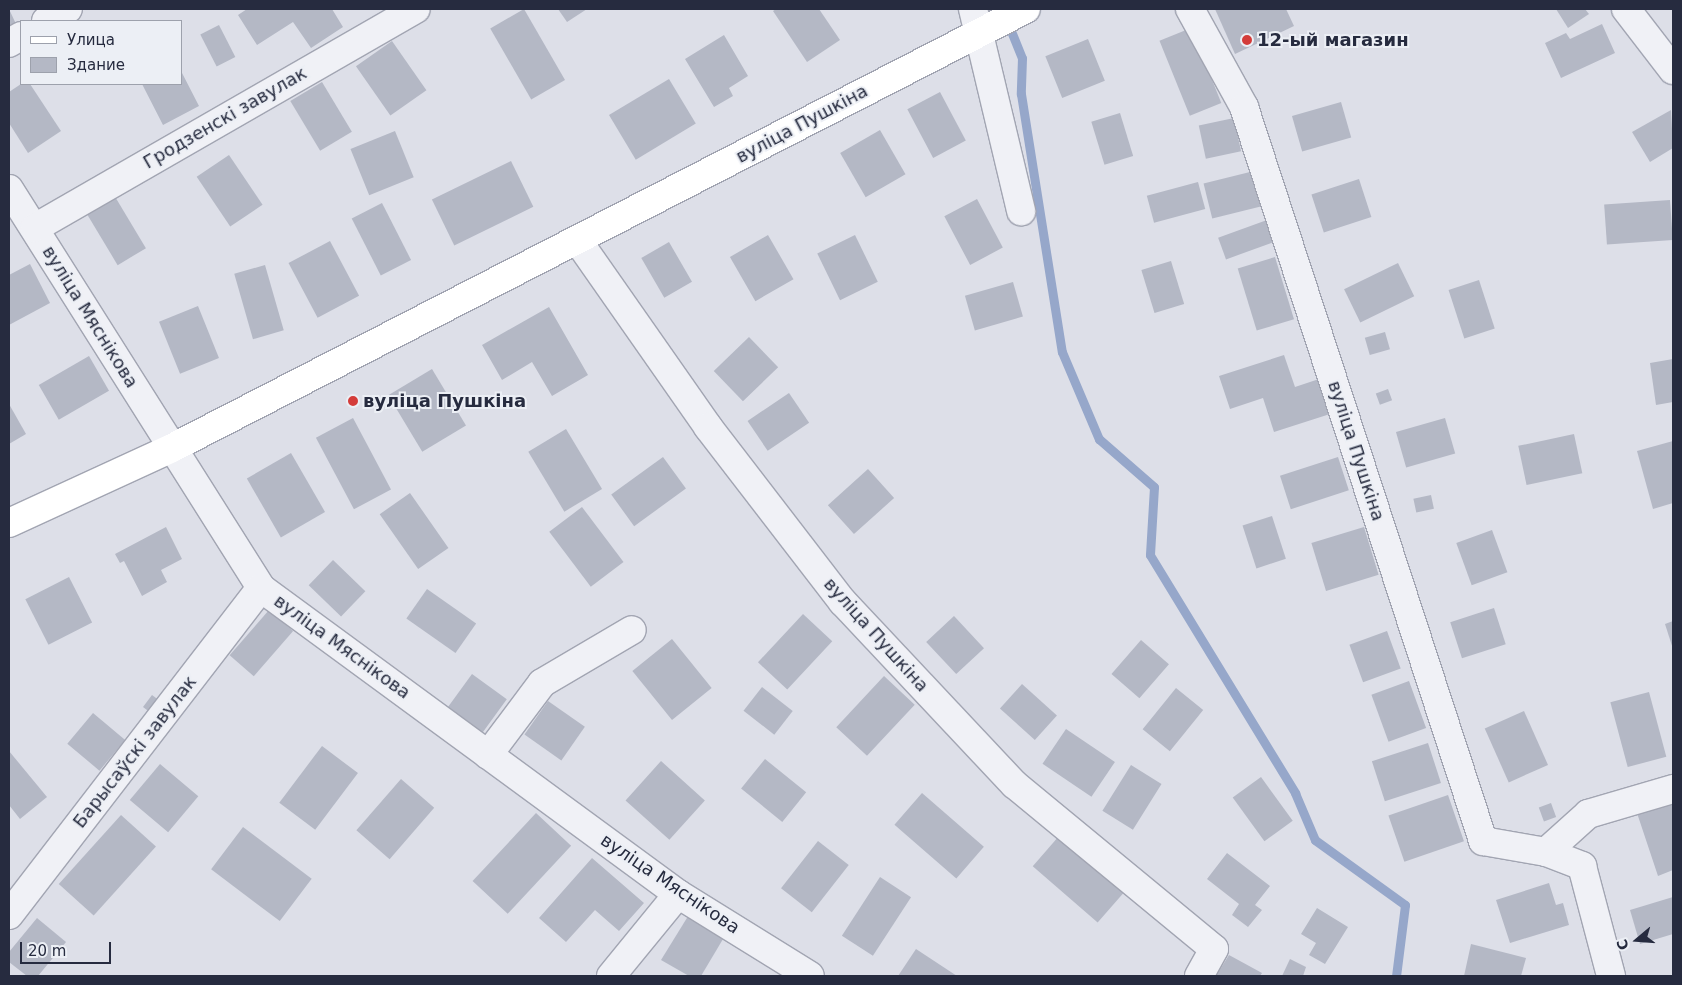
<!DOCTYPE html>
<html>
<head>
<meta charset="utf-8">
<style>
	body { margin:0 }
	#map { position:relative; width:1682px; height:985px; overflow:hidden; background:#dddfe8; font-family:"DejaVu Sans",sans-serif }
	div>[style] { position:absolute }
	.stream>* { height:9px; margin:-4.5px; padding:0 4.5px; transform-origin:4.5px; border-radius:4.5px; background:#96a7ca }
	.building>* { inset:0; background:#b4b8c5; transform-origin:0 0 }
	.roads { filter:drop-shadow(1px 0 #a2a5b2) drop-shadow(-1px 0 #a2a5b2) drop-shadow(0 1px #a2a5b2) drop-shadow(0 -1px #a2a5b2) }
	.minor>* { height:28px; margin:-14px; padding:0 14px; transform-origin:14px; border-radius:14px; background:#f0f1f6 }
	.major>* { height:28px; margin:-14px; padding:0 14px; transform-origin:14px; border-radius:14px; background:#fff }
	.dots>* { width:14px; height:14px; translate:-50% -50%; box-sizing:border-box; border:2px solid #eceff5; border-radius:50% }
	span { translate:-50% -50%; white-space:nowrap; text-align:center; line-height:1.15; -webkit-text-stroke:4px #eceff5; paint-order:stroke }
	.poi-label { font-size:18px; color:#262b3f; font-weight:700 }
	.left { translate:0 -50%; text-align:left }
	.street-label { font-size:18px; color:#262b3f }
	.frame { position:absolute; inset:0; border:10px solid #262b3f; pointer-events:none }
	.legend { position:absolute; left:20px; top:20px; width:162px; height:65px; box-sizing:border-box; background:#eceff5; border:1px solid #9da1ac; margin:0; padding:6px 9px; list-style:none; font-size:15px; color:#262b3f }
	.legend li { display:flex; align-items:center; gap:10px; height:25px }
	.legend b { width:25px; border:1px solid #9da1ac }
	.north { position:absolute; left:1612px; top:915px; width:50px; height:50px; -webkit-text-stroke:4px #eceff5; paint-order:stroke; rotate:252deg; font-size:14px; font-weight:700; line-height:20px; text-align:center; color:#262b3f }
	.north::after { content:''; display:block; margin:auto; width:18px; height:22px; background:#262b3f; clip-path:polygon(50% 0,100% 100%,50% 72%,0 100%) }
	.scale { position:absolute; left:20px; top:942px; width:91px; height:22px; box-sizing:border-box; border:2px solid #262b3f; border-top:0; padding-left:6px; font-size:15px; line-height:18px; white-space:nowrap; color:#262b3f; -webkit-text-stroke:4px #eceff5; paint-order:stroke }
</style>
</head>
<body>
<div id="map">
	<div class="stream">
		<div style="left:1007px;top:21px;width:40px;rotate:68deg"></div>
		<div style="left:1022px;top:58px;width:36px;rotate:92deg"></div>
		<div style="left:1021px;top:94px;width:261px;rotate:81deg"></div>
		<div style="left:1062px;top:352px;width:95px;rotate:67deg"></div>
		<div style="left:1099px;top:439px;width:73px;rotate:41.1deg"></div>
		<div style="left:1154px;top:487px;width:68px;rotate:93.4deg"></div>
		<div style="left:1150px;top:555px;width:279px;rotate:58.6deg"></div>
		<div style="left:1295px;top:793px;width:51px;rotate:66.9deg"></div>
		<div style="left:1315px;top:840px;width:111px;rotate:35.8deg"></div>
		<div style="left:1405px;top:905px;width:72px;rotate:97.2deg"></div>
	</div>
	<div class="building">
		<div style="clip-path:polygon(9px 9px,16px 24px,9px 28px)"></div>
		<div style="clip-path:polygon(247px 9px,332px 9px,343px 27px,311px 48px,293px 22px,257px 45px,238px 15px)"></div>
		<div style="left:524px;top:9px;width:82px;height:39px;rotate:60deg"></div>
		<div style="clip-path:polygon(558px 9px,587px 9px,567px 22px)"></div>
		<div style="clip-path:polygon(776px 9px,819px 9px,840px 40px,807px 62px,773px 11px)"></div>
		<div style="clip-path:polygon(1215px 9px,1286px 9px,1294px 26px,1235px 54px)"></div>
		<div style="clip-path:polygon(1556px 9px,1585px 9px,1589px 14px,1568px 28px)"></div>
		<div style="clip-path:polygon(1602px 24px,1615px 53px,1561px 78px,1545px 43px,1566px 33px,1570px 39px)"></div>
		<div style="left:219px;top:25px;width:36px;height:21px;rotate:63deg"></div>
		<div style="left:1191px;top:28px;width:81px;height:34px;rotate:68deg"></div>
		<div style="clip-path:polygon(724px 35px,748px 76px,729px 88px,733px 96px,714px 107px,685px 59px)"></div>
		<div style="left:1088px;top:39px;width:45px;height:46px;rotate:68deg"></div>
		<div style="left:392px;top:41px;width:60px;height:44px;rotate:55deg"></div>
		<div style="clip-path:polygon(181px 71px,199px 106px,163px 125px,142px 84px,181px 84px)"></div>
		<div style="left:669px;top:79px;width:52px;height:70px;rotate:59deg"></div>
		<div style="left:322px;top:82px;width:58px;height:37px;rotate:59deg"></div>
		<div style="clip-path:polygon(21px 84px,30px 84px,61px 131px,28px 153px,9px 123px,9px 92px)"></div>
		<div style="left:940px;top:92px;width:55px;height:37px;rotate:62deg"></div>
		<div style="left:1341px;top:102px;width:37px;height:51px;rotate:74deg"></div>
		<div style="clip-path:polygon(1671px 110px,1673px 148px,1650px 162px,1632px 132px)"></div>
		<div style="left:1120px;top:113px;width:45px;height:30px;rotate:73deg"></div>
		<div style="left:1234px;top:118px;width:34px;height:36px;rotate:78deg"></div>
		<div style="left:880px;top:130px;width:51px;height:46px;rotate:60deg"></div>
		<div style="left:395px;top:131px;width:50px;height:48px;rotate:68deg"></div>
		<div style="left:229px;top:155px;width:60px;height:39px;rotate:56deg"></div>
		<div style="left:511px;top:161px;width:51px;height:88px;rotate:64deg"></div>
		<div style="left:1254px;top:171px;width:36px;height:52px;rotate:76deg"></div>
		<div style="left:1359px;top:179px;width:40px;height:50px;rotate:72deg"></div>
		<div style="left:1198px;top:182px;width:28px;height:53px;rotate:75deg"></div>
		<div style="left:114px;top:195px;width:62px;height:33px;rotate:59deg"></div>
		<div style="left:977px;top:199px;width:55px;height:37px;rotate:62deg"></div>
		<div style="left:1670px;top:200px;width:40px;height:66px;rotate:86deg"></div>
		<div style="left:382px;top:203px;width:64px;height:34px;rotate:63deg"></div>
		<div style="left:1267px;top:220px;width:23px;height:52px;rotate:70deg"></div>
		<div style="left:768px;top:235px;width:51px;height:44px;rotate:60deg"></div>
		<div style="left:855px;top:235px;width:52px;height:42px;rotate:64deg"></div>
		<div style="left:330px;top:241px;width:62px;height:47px;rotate:62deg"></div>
		<div style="left:669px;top:242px;width:46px;height:32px;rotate:60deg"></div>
		<div style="left:1275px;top:257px;width:65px;height:39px;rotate:73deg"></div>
		<div style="left:1171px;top:261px;width:45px;height:31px;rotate:73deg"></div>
		<div style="left:1398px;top:263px;width:37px;height:60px;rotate:64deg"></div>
		<div style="clip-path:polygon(30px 264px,50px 303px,9px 325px,9px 275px)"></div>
		<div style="left:265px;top:265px;width:68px;height:32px;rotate:74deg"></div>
		<div style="left:1479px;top:280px;width:51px;height:32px;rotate:72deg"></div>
		<div style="left:1013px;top:282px;width:36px;height:50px;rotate:74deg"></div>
		<div style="left:198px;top:306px;width:56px;height:42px;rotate:68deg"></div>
		<div style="clip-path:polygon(549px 307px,588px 375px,552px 396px,532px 362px,502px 380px,482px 345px)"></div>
		<div style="left:1385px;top:332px;width:18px;height:21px;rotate:74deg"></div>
		<div style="left:749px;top:337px;width:42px;height:49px;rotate:46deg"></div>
		<div style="clip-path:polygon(1284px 355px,1295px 387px,1319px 379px,1330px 414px,1274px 432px,1263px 398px,1230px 409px,1219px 376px)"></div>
		<div style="left:89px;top:356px;width:40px;height:58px;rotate:60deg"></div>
		<div style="clip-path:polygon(1673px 359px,1673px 402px,1656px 405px,1650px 363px)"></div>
		<div style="left:432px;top:369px;width:66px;height:51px;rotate:59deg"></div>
		<div style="left:1388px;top:389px;width:12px;height:13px;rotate:70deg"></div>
		<div style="left:789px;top:393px;width:36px;height:50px;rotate:56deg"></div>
		<div style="clip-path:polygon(9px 404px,26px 434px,9px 444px)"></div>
		<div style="left:353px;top:418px;width:81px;height:42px;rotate:62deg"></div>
		<div style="left:1445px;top:418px;width:37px;height:51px;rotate:74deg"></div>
		<div style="left:566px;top:429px;width:70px;height:44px;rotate:59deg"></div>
		<div style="left:1574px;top:434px;width:40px;height:57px;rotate:78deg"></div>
		<div style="clip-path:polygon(1673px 441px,1673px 503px,1653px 509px,1637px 451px)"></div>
		<div style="left:291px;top:453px;width:68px;height:51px;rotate:60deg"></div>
		<div style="left:663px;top:457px;width:39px;height:64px;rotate:54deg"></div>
		<div style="left:1338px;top:457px;width:35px;height:61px;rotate:72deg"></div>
		<div style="left:868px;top:469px;width:39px;height:54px;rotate:48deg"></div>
		<div style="left:410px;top:493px;width:67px;height:37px;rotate:55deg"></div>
		<div style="left:1431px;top:495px;width:14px;height:18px;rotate:78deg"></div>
		<div style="left:582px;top:507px;width:69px;height:41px;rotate:53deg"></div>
		<div style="left:1272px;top:516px;width:45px;height:31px;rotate:72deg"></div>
		<div style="clip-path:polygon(166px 527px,182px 559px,161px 570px,167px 582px,142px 596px,124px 561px,120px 563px,115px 554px)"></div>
		<div style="left:1364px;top:527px;width:50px;height:55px;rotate:73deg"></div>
		<div style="left:1492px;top:530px;width:45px;height:38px;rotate:70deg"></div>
		<div style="left:333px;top:560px;width:45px;height:35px;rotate:44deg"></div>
		<div style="left:69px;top:577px;width:51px;height:49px;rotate:63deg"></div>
		<div style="left:427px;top:589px;width:60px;height:36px;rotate:35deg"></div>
		<div style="left:1494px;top:608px;width:38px;height:46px;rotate:72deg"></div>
		<div style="left:269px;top:610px;width:32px;height:60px;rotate:41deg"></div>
		<div style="left:803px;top:614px;width:40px;height:66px;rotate:43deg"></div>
		<div style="left:954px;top:616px;width:44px;height:38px;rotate:47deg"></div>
		<div style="clip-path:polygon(1673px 621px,1673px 649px,1665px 624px)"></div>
		<div style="left:1387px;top:631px;width:40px;height:40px;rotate:70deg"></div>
		<div style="left:672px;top:639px;width:63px;height:51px;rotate:51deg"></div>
		<div style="left:1141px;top:640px;width:37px;height:45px;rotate:41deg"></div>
		<div style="left:472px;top:674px;width:43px;height:43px;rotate:36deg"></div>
		<div style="left:884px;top:676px;width:42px;height:70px;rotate:43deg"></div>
		<div style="left:1409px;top:681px;width:50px;height:40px;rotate:70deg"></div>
		<div style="left:1022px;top:684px;width:47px;height:33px;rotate:42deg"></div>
		<div style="left:762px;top:687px;width:39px;height:30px;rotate:38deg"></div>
		<div style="left:1176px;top:688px;width:35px;height:53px;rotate:39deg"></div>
		<div style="left:1649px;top:692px;width:67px;height:40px;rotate:75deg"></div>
		<div style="left:152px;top:695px;width:10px;height:15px;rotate:37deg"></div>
		<div style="left:548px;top:701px;width:45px;height:41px;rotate:35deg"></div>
		<div style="left:1524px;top:711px;width:59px;height:43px;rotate:66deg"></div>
		<div style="left:93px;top:713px;width:42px;height:40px;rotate:40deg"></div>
		<div style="left:1066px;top:729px;width:59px;height:42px;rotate:34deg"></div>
		<div style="left:1428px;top:743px;width:42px;height:59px;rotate:72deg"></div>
		<div style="left:322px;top:746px;width:45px;height:71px;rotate:37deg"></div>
		<div style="clip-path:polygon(9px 751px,47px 797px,20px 819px,9px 805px)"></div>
		<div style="left:765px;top:759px;width:53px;height:38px;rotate:39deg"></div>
		<div style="left:661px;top:761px;width:59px;height:53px;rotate:42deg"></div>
		<div style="left:160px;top:764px;width:50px;height:47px;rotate:40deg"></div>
		<div style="left:1131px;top:765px;width:36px;height:54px;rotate:32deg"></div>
		<div style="left:1261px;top:777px;width:54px;height:35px;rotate:54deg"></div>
		<div style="left:401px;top:779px;width:44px;height:68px;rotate:41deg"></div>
		<div style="left:922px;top:793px;width:82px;height:42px;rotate:41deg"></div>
		<div style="left:1448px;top:795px;width:49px;height:63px;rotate:71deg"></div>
		<div style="clip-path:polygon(1673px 801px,1673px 870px,1658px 876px,1637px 813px)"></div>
		<div style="left:1551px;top:803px;width:15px;height:13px;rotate:70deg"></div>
		<div style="left:536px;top:813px;width:48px;height:93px;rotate:43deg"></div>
		<div style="left:121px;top:815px;width:47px;height:93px;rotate:42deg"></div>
		<div style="left:243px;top:827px;width:86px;height:53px;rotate:37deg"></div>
		<div style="left:1059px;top:836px;width:86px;height:40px;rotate:41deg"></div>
		<div style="left:818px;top:841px;width:39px;height:60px;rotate:38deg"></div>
		<div style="clip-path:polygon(1227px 853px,1270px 886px,1255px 905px,1262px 910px,1248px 927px,1232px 915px,1239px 904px,1207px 879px)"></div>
		<div style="clip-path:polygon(592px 858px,644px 903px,619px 931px,595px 910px,566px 942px,539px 918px)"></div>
		<div style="left:880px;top:877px;width:37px;height:70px;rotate:33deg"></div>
		<div style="clip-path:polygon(1549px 883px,1556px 905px,1563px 903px,1569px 925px,1510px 943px,1496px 900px)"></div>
		<div style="clip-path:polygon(1673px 897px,1673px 934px,1640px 944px,1630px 910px)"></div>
		<div style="clip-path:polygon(1317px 908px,1348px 927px,1325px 964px,1309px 955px,1316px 943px,1301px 934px)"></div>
		<div style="clip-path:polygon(690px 913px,726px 934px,701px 976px,689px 976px,661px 960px)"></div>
		<div style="clip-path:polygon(37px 918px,66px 942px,38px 976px,27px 976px,9px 962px,9px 952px)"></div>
		<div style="clip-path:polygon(1471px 944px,1526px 958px,1521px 976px,1464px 976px)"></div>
		<div style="clip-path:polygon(916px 949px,957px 976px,898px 976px)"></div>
		<div style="clip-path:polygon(1229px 955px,1262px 973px,1260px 976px,1216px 976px)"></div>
		<div style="clip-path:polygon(1290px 959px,1306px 967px,1303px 976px,1282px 976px)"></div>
	</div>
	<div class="roads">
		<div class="minor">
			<div style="left:973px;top:9px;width:208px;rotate:76.6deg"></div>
			<div style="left:1190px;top:9px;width:112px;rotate:61.1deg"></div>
			<div style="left:1244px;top:107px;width:772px;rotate:71.96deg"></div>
			<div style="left:1483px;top:841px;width:64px;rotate:9.9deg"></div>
			<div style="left:1546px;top:852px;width:39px;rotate:21deg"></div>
			<div style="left:1582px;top:866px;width:114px;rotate:75.2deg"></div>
			<div style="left:1626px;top:9px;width:77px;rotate:52.4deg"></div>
			<div style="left:46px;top:21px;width:25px;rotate:-29deg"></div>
			<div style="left:9px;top:43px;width:14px;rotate:-30deg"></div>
			<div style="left:9px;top:189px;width:472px;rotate:57.7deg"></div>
			<div style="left:261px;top:588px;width:517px;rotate:36.27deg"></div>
			<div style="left:678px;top:894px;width:155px;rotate:31.8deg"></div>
			<div style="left:35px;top:228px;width:439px;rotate:-29.9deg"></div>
			<div style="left:578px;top:241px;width:227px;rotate:55deg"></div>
			<div style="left:708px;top:427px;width:221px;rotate:52.4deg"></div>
			<div style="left:843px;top:602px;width:250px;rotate:46.8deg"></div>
			<div style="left:1014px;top:784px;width:259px;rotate:39.5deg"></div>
			<div style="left:1214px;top:949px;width:31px;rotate:119deg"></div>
			<div style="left:488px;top:755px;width:90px;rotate:-53.1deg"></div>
			<div style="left:542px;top:683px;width:104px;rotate:-30.5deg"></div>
			<div style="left:1546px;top:852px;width:57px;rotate:-42.1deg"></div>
			<div style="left:1588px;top:814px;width:89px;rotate:-16.4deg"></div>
			<div style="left:9px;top:915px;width:413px;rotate:-52.4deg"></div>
			<div style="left:611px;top:976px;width:106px;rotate:-50.7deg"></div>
		</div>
		<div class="major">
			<div style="left:9px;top:523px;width:179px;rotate:-24.7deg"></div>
			<div style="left:172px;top:448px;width:960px;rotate:-27.21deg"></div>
		</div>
	</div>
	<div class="dots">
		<div style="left:1247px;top:40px;background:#d43c3a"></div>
		<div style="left:353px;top:401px;background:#d43c3a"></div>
	</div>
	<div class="poi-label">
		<span class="left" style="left:1257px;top:40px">12-ый магазин</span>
		<span class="left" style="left:363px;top:401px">вуліца Пушкіна</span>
	</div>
	<div class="street-label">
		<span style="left:225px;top:118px;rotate:-30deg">Гродзенскі завулак</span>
		<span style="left:802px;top:124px;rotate:-28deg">вуліца Пушкіна</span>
		<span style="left:90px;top:317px;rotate:58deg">вуліца Мяснікова</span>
		<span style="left:1356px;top:451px;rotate:72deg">вуліца Пушкіна</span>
		<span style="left:876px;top:635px;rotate:48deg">вуліца Пушкіна</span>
		<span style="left:342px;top:647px;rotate:36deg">вуліца Мяснікова</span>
		<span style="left:135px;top:752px;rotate:-52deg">Барысаўскі завулак</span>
		<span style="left:670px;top:884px;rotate:34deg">вуліца Мяснікова</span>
	</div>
	<div class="frame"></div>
	<ul class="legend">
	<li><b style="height:6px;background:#fff"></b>Улица</li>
	<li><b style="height:14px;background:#b4b8c5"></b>Здание</li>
	</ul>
	<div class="north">С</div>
	<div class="scale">20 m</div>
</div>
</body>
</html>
